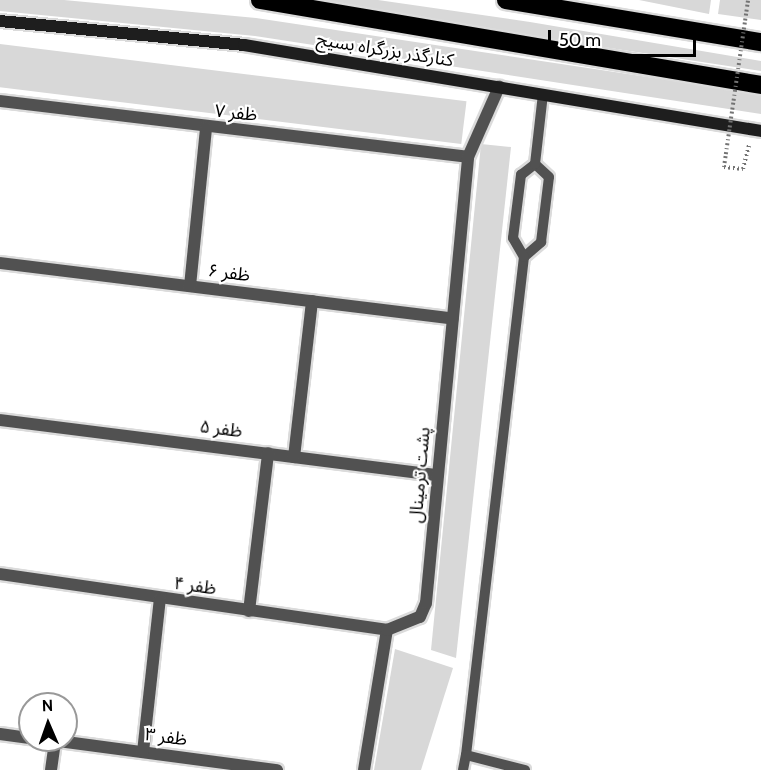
<!DOCTYPE html>
<html>
<head>
<meta charset="utf-8">
<style>
	body { margin:0 }
	#map { position:relative; width:761px; height:770px; overflow:hidden; background:#fff; font-family:Cabin,"Noto Sans Arabic",sans-serif }
	div>[style] { position:absolute }
	.green>* { inset:0; background:#d8d8d8; transform-origin:0 0 }
	.path>* { height:4px; margin-top:-2px; transform-origin:0; background:repeating-linear-gradient(90deg,#737373 0 1.5px,transparent 0 4.5px) }
	.roads { filter:drop-shadow(2px 0 #dbdbdb) drop-shadow(-2px 0 #dbdbdb) drop-shadow(0 2px #dbdbdb) drop-shadow(0 -2px #dbdbdb) }
	.lane>* { height:10px; margin:-5px; padding:0 5px; transform-origin:5px; border-radius:5px; background:#515151 }
	.street>* { height:12px; margin:-6px; padding:0 6px; transform-origin:6px; border-radius:6px; background:#515151 }
	.secondary>* { height:12px; margin:-6px; padding:0 6px; transform-origin:6px; border-radius:6px; background:#1e1e1e }
	.highway>* { height:18px; margin:-9px; padding:0 9px; transform-origin:9px; border-radius:9px; background:#000 }
	.path-bridge>* { height:4px; margin-top:-2px; transform-origin:0; background:repeating-linear-gradient(90deg,#737373 0 1.5px,transparent 0 4.5px) }
	span { translate:-50% -50%; white-space:nowrap; text-align:center; line-height:1.15; -webkit-text-stroke:4.5px #fff; paint-order:stroke }
	.street-label { font-size:18px; color:#000 }
	.north { position:absolute; left:18px; top:692px; width:60px; height:60px; box-sizing:border-box; background:#fff; border:2px solid #999; border-radius:50%; rotate:358deg; font-size:16px; font-weight:700; line-height:24px; text-align:center; color:#000 }
	.north::after { content:''; display:block; margin:auto; width:21px; height:27px; background:#000; clip-path:polygon(50% 0,100% 100%,50% 72%,0 100%) }
	.scale { position:absolute; left:548px; top:30px; width:148px; height:27px; box-sizing:border-box; border:3px solid #000; border-top:0; padding-left:8px; font-size:18px; line-height:21px; white-space:nowrap; color:#000; -webkit-text-stroke:4px #fff; paint-order:stroke }
</style>
</head>
<body>
<div id="map">
	<div class="green">
		<div style="clip-path:polygon(0 0,64px 0,256px 18px,761px 94px,761px 114px,255px 36px,0 11px)"></div>
		<div style="clip-path:polygon(293px 0,378px 0,530px 22px,761px 61px,761px 71px)"></div>
		<div style="clip-path:polygon(639px 0,711px 0,709px 14px)"></div>
		<div style="clip-path:polygon(720px 0,761px 0,761px 20px,718px 14px)"></div>
		<div style="left:0;top:44px;width:470px;height:43px;rotate:7deg"></div>
		<div style="clip-path:polygon(481px 144px,511px 147px,456px 658px,431px 650px)"></div>
		<div style="clip-path:polygon(395px 649px,453px 668px,421px 770px,374px 770px)"></div>
	</div>
	<div class="path">
		<div style="left:724px;top:167px;width:19px;rotate:6deg"></div>
		<div style="left:743px;top:169px;width:25px;rotate:-76deg"></div>
	</div>
	<div class="roads">
		<div class="lane">
			<div style="left:524px;top:257px;width:23px;rotate:-41deg"></div>
			<div style="left:541px;top:242px;width:65px;rotate:-83deg"></div>
			<div style="left:549px;top:177px;width:19px;rotate:-137deg"></div>
			<div style="left:466px;top:755px;width:501px;rotate:-83.36deg"></div>
			<div style="left:524px;top:257px;width:22px;rotate:-120deg"></div>
			<div style="left:513px;top:238px;width:64px;rotate:-82.8deg"></div>
			<div style="left:521px;top:175px;width:18px;rotate:-38deg"></div>
			<div style="left:535px;top:164px;width:70px;rotate:-83.5deg"></div>
			<div style="left:463px;top:770px;width:15px;rotate:-79deg"></div>
			<div style="left:466px;top:755px;width:61px;rotate:14.3deg"></div>
		</div>
		<div class="street">
			<div style="left:0;top:101px;width:471px;rotate:6.8deg"></div>
			<div style="left:0;top:263px;width:456px;rotate:7deg"></div>
			<div style="left:190px;top:286px;width:159px;rotate:-84.2deg"></div>
			<div style="left:0;top:420px;width:441px;rotate:7.2deg"></div>
			<div style="left:294px;top:457px;width:157px;rotate:-83.4deg"></div>
			<div style="left:0;top:574px;width:391px;rotate:8.2deg"></div>
			<div style="left:249px;top:611px;width:159px;rotate:-83.1deg"></div>
			<div style="left:0;top:734px;width:30px;rotate:8deg"></div>
			<div style="left:51px;top:740px;width:228px;rotate:7.6deg"></div>
			<div style="left:143px;top:752px;width:154px;rotate:-83.7deg"></div>
			<div style="left:51px;top:770px;width:30px;rotate:-82deg"></div>
			<div style="left:364px;top:770px;width:142px;rotate:-80.7deg"></div>
			<div style="left:387px;top:630px;width:35px;rotate:-22deg"></div>
			<div style="left:420px;top:617px;width:15px;rotate:-67deg"></div>
			<div style="left:426px;top:603px;width:448px;rotate:-84.6deg"></div>
			<div style="left:468px;top:157px;width:77px;rotate:-66.1deg"></div>
		</div>
		<div class="secondary">
			<div style="left:0;top:21px;width:245px;rotate:5.6deg"></div>
			<div style="left:244px;top:45px;width:524px;rotate:9.44deg"></div>
		</div>
		<div class="highway">
			<div style="left:260px;top:0;width:508px;rotate:9.63deg"></div>
			<div style="left:506px;top:0;width:258px;rotate:9.4deg"></div>
		</div>
	</div>
	<div class="path-bridge">
		<div style="left:724px;top:167px;width:169px;rotate:-81.8deg"></div>
	</div>
	<div class="street-label">
		<span style="left:385px;top:50px;rotate:9deg">کنارگذر بزرگراه بسیج</span>
		<span style="left:236px;top:113px;rotate:6deg">ظفر ۷</span>
		<span style="left:229px;top:273px;rotate:7deg">ظفر ۶</span>
		<span style="left:221px;top:429px;rotate:7deg">ظفر ۵</span>
		<span style="left:420px;top:475px;rotate:-85deg">پشت ترمینال</span>
		<span style="left:195px;top:586px;rotate:8deg">ظفر ۴</span>
		<span style="left:166px;top:737px;rotate:8deg">ظفر ۳</span>
	</div>
	<div class="north">N</div>
	<div class="scale">50 m</div>
</div>
</body>
</html>
